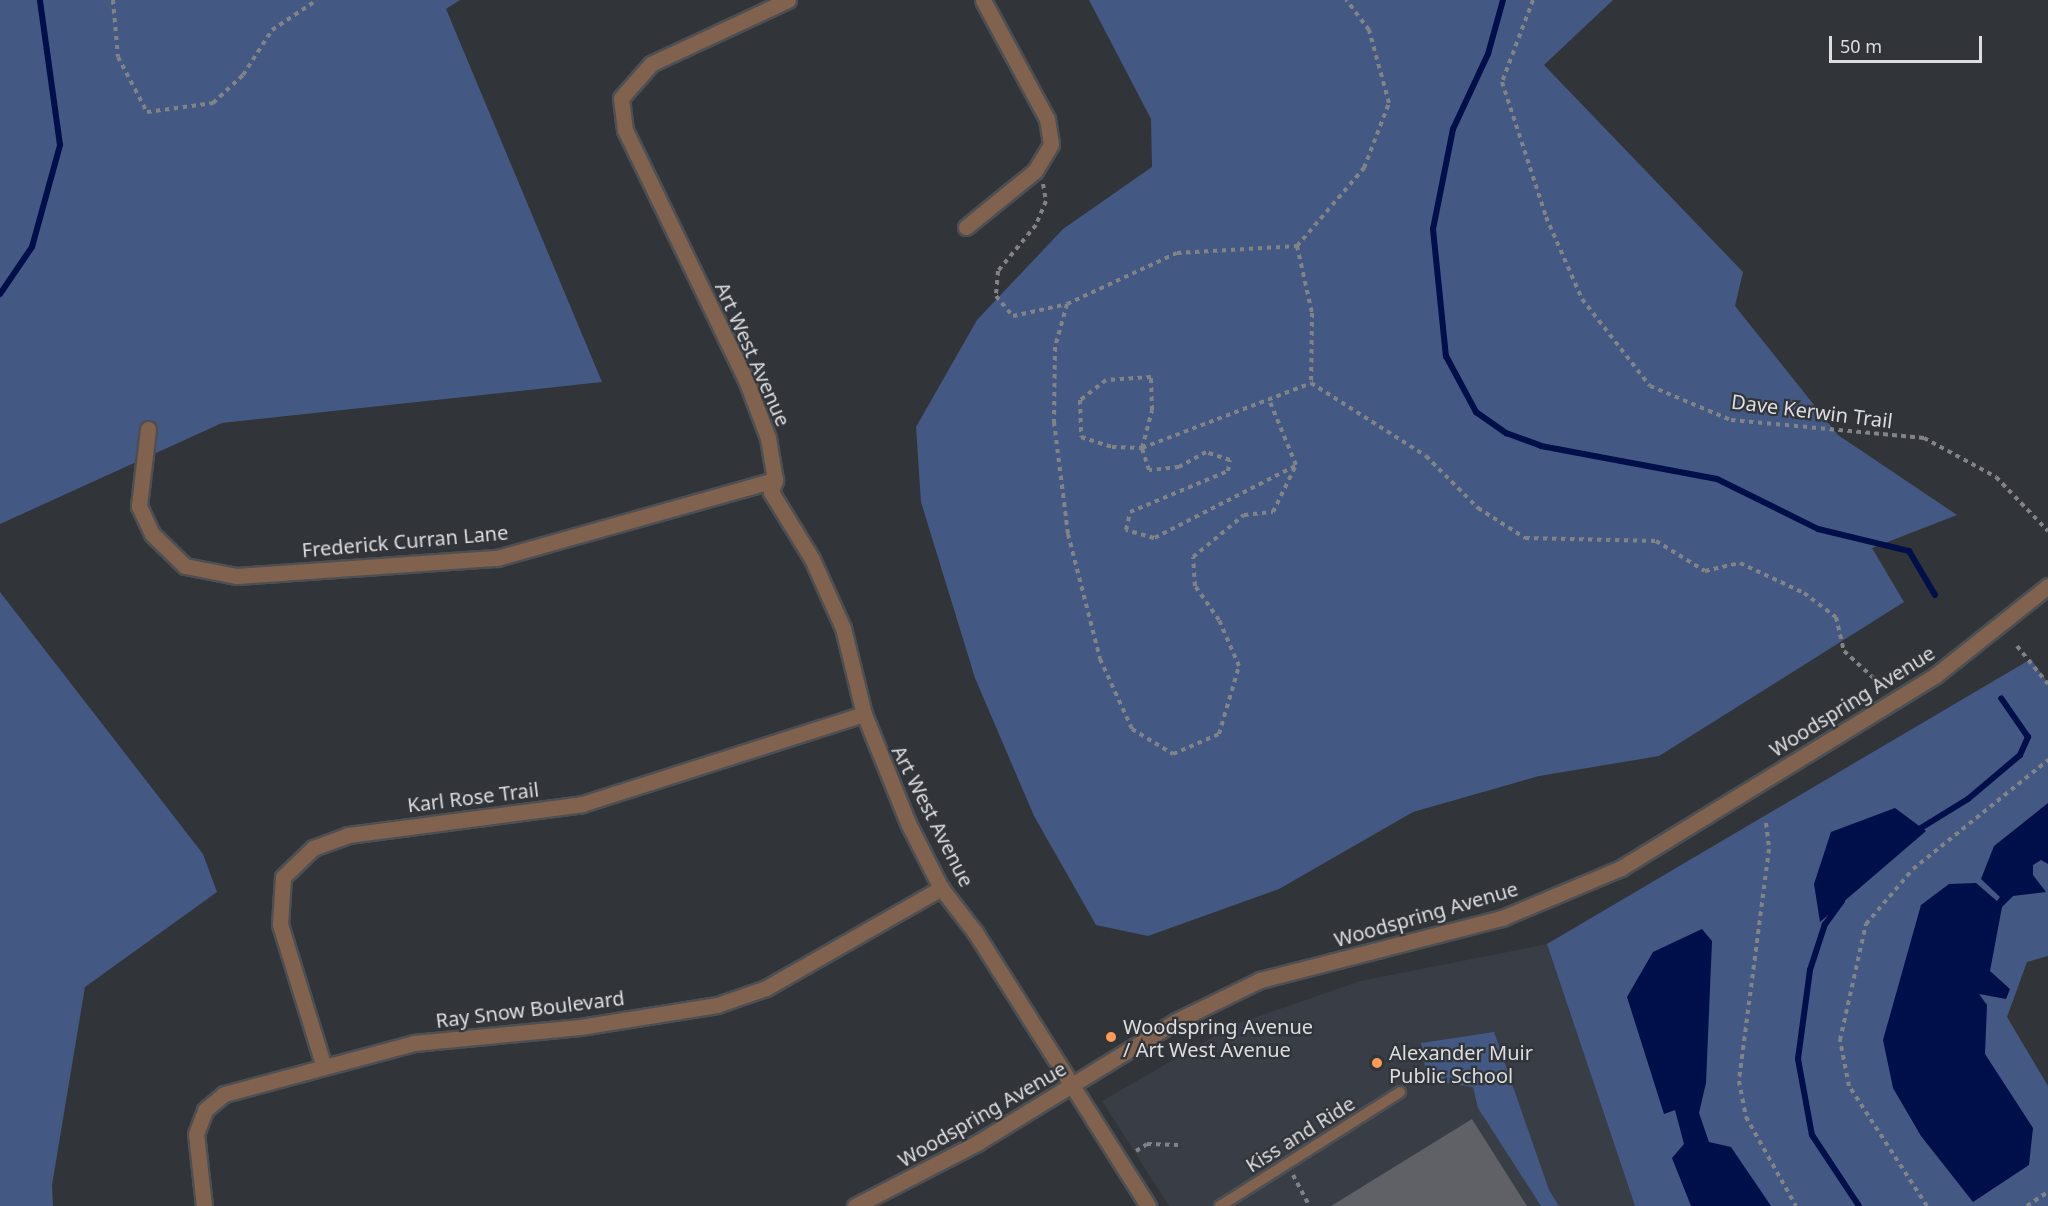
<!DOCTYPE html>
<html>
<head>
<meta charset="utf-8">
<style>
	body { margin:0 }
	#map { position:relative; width:2048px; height:1206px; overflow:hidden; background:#313438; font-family:"Noto Sans",sans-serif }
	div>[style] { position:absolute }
	.built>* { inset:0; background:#383d46 }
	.green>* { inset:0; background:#435984 }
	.water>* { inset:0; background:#000e49 }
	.stream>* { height:6px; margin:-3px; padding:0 3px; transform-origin:3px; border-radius:3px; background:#000e49 }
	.building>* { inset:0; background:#5f6166 }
	.path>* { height:4px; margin-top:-2px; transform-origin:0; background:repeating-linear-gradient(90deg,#818387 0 4.5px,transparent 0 9px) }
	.roads { filter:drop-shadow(2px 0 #4d4f53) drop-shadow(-2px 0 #4d4f53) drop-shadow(0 2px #4d4f53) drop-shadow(0 -2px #4d4f53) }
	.service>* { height:10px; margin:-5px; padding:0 5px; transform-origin:5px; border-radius:5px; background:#80624e }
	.minor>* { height:15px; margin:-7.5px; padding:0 7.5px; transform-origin:7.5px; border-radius:7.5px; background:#80624e }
	.tertiary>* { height:15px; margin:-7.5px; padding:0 7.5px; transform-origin:7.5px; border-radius:7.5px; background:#80624e }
	.dots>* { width:16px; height:16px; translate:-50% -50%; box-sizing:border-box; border:3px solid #313438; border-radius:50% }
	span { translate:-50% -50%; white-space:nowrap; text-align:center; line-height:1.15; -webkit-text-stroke:4.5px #313438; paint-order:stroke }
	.street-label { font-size:20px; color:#dddee1 }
	.poi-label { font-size:20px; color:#dddee1 }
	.left { translate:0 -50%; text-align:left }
	.scale { position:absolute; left:1829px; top:36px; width:153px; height:27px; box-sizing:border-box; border:3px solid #dddee1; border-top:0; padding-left:8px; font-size:18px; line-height:21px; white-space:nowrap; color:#dddee1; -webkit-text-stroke:4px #313438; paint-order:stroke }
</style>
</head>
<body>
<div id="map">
	<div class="built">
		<div style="clip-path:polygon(1547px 944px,1635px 1206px,1169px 1206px,1102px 1101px,1233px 1025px,1360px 981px)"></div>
	</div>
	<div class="green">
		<div style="clip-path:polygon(0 0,460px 0,446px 9px,602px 382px,222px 423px,0 524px)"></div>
		<div style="clip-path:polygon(1089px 0,1613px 0,1544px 65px,1743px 272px,1735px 306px,1838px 435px,1957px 515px,1872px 548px,1904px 602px,1659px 756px,1539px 776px,1413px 812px,1279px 889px,1148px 936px,1096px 925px,1034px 816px,975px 678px,921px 502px,916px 427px,977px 320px,1063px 229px,1152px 167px,1151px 119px)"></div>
		<div style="clip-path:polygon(0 592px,203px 854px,217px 892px,85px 987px,52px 1185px,53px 1206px,0 1206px)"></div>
		<div style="clip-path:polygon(2031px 659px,2048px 683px,2048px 956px,2027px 962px,2007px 1017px,2048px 1086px,2048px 1206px,1635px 1206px,1547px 944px)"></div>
		<div style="clip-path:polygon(1494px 1032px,1549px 1190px,1559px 1206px,1541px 1206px,1478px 1108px,1473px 1087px,1427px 1080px,1421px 1043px)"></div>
	</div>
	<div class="water">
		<div style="clip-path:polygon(2048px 803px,2048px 864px,2041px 860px,2033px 865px,2033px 875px,2046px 892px,2013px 896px,2002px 907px,1990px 971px,2010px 989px,2006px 999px,1979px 994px,1987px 1005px,1985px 1054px,2033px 1128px,2029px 1165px,1973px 1202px,1921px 1136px,1893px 1088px,1883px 1040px,1921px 905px,1949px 884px,1976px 883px,1997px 901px,2000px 897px,1981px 879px,1994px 846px)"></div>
		<div style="clip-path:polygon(1895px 808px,1926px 831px,1820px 922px,1814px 884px,1831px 832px)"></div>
		<div style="clip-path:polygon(1702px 929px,1712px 941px,1706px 1083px,1699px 1113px,1709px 1142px,1731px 1147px,1771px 1206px,1691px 1206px,1672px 1158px,1684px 1144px,1675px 1110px,1664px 1114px,1627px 997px,1653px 952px)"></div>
	</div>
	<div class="stream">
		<div style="left:1503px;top:0;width:56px;rotate:105.5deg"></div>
		<div style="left:1488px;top:54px;width:83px;rotate:115deg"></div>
		<div style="left:1453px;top:129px;width:102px;rotate:101.3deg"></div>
		<div style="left:1433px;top:229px;width:128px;rotate:84.2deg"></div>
		<div style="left:1446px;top:356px;width:64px;rotate:61.8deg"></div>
		<div style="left:1476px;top:412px;width:37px;rotate:35deg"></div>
		<div style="left:1506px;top:433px;width:37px;rotate:20deg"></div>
		<div style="left:1541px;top:446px;width:179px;rotate:10.6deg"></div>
		<div style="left:1717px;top:479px;width:113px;rotate:26.3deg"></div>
		<div style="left:1818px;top:529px;width:94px;rotate:13.6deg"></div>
		<div style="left:1909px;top:551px;width:51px;rotate:59.4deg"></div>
		<div style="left:0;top:294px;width:57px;rotate:-55.8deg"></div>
		<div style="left:32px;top:247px;width:106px;rotate:-74.6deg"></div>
		<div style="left:60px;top:145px;width:146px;rotate:-97.9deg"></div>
		<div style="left:1916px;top:831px;width:61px;rotate:-31.6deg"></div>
		<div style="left:1968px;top:799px;width:68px;rotate:-40.2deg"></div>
		<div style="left:2020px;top:755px;width:20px;rotate:-66deg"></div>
		<div style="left:2028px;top:737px;width:47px;rotate:-124.7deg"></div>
		<div style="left:1842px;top:901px;width:29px;rotate:126deg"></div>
		<div style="left:1825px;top:924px;width:48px;rotate:108.1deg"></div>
		<div style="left:1810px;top:970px;width:90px;rotate:97.7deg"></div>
		<div style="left:1798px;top:1059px;width:77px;rotate:79.6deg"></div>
		<div style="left:1812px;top:1135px;width:85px;rotate:56.5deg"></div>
	</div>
	<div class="building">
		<div style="clip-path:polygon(1472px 1119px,1527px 1206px,1331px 1206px)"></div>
	</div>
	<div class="path">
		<div style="left:113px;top:0;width:57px;rotate:85deg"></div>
		<div style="left:118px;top:57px;width:62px;rotate:62.2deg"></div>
		<div style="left:147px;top:112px;width:67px;rotate:-7.8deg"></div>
		<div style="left:213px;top:103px;width:41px;rotate:-43deg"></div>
		<div style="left:243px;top:75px;width:54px;rotate:-57.2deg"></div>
		<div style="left:272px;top:30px;width:54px;rotate:-33.7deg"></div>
		<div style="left:1533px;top:0;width:88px;rotate:110.7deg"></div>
		<div style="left:1502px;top:82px;width:142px;rotate:71.9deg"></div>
		<div style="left:1546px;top:217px;width:90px;rotate:66.3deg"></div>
		<div style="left:1582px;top:299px;width:110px;rotate:52deg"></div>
		<div style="left:1650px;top:386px;width:88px;rotate:22.8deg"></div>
		<div style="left:1731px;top:420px;width:194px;rotate:5.3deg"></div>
		<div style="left:1924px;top:438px;width:82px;rotate:28.4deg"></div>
		<div style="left:1996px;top:477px;width:75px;rotate:46.1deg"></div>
		<div style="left:1043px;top:184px;width:17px;rotate:80deg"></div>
		<div style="left:1046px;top:201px;width:26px;rotate:113deg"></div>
		<div style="left:1036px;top:225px;width:60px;rotate:129.6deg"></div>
		<div style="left:998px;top:271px;width:25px;rotate:95deg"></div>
		<div style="left:996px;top:296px;width:26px;rotate:50deg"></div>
		<div style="left:1013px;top:316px;width:55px;rotate:-12.5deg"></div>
		<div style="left:1067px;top:304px;width:121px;rotate:-24.9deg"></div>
		<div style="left:1177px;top:253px;width:120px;rotate:-3.3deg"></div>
		<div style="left:1297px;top:246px;width:103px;rotate:-49.3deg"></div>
		<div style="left:1364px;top:168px;width:70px;rotate:-69deg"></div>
		<div style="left:1389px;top:103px;width:76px;rotate:-105.3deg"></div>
		<div style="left:1369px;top:30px;width:38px;rotate:-127deg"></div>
		<div style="left:1297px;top:246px;width:69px;rotate:77.4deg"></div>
		<div style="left:1312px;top:313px;width:70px;rotate:90.8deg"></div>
		<div style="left:1311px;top:383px;width:136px;rotate:32.4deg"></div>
		<div style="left:1426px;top:456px;width:74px;rotate:45deg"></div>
		<div style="left:1478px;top:508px;width:56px;rotate:32.6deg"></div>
		<div style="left:1525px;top:538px;width:131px;rotate:1.3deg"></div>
		<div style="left:1656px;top:541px;width:57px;rotate:31.5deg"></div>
		<div style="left:1705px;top:571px;width:36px;rotate:-13deg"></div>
		<div style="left:1740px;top:563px;width:71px;rotate:25.1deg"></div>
		<div style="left:1804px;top:593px;width:40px;rotate:37deg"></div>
		<div style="left:1836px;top:617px;width:35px;rotate:77deg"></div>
		<div style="left:1844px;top:651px;width:47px;rotate:42.4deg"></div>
		<div style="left:1067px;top:304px;width:45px;rotate:105.6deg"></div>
		<div style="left:1055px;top:347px;width:75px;rotate:90.8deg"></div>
		<div style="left:1054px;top:422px;width:113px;rotate:82.9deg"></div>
		<div style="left:1068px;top:534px;width:129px;rotate:75.6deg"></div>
		<div style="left:1100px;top:659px;width:77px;rotate:65.4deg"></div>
		<div style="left:1132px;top:729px;width:48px;rotate:31.4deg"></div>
		<div style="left:1173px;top:754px;width:50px;rotate:-23.5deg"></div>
		<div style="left:1219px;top:734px;width:71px;rotate:-73.6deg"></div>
		<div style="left:1239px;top:666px;width:50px;rotate:-113.5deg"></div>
		<div style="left:1219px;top:620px;width:42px;rotate:-125.2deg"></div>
		<div style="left:1195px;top:586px;width:29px;rotate:-94deg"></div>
		<div style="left:1193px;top:557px;width:66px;rotate:-39.5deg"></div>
		<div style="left:1244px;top:515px;width:29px;rotate:-6deg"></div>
		<div style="left:1273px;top:512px;width:52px;rotate:-63.9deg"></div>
		<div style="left:1296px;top:465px;width:68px;rotate:-112.4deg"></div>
		<div style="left:1295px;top:466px;width:158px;rotate:152.9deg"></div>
		<div style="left:1154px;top:538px;width:29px;rotate:-164deg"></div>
		<div style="left:1126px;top:530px;width:18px;rotate:-77deg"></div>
		<div style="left:1130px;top:512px;width:106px;rotate:-22.7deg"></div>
		<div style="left:1228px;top:471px;width:11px;rotate:-80deg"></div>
		<div style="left:1230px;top:460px;width:25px;rotate:-162deg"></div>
		<div style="left:1206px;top:452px;width:31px;rotate:151deg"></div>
		<div style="left:1179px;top:467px;width:30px;rotate:174deg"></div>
		<div style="left:1149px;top:470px;width:23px;rotate:-108deg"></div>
		<div style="left:1142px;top:448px;width:39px;rotate:-75deg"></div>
		<div style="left:1152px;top:410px;width:33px;rotate:-92deg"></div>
		<div style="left:1151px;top:377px;width:45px;rotate:176.2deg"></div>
		<div style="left:1106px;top:380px;width:33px;rotate:142deg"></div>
		<div style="left:1080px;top:400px;width:37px;rotate:88deg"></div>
		<div style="left:1081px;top:437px;width:33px;rotate:18deg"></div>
		<div style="left:1112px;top:447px;width:30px;rotate:2deg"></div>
		<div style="left:1142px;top:448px;width:181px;rotate:-21deg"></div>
		<div style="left:2017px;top:646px;width:49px;rotate:50.8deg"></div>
		<div style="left:1766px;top:823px;width:26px;rotate:83deg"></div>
		<div style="left:1769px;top:849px;width:234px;rotate:97.4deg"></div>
		<div style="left:1739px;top:1081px;width:37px;rotate:79deg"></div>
		<div style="left:1746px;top:1117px;width:102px;rotate:60.7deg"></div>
		<div style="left:1136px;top:1151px;width:13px;rotate:-32deg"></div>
		<div style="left:1147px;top:1144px;width:31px;rotate:2deg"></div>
		<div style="left:1293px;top:1175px;width:32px;rotate:62deg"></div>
		<div style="left:1927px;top:1206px;width:143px;rotate:-123deg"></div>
		<div style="left:1849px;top:1086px;width:47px;rotate:-101.1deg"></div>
		<div style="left:1840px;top:1040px;width:119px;rotate:-77.4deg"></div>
		<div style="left:1866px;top:924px;width:72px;rotate:-49.5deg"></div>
		<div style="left:1913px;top:869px;width:174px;rotate:-38.9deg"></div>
		<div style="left:2027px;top:1206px;width:25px;rotate:-34deg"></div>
	</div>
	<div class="roads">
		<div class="service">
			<div style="left:1220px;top:1206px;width:213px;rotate:-32.3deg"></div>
		</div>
		<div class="minor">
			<div style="left:788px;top:0;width:151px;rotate:155deg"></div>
			<div style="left:651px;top:64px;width:45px;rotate:131.4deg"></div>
			<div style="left:621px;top:98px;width:32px;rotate:83deg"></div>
			<div style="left:625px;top:130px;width:278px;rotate:64.2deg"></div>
			<div style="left:746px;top:380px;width:62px;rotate:69.2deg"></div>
			<div style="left:768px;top:438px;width:43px;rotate:80.5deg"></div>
			<div style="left:775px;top:480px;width:13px;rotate:108deg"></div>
			<div style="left:771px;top:492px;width:79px;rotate:58.5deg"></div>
			<div style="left:812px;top:559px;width:76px;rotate:65.8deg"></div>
			<div style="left:843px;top:628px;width:89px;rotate:76.3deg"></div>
			<div style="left:864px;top:714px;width:118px;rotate:68deg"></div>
			<div style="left:908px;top:823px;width:73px;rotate:63.1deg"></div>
			<div style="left:941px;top:888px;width:56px;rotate:52.3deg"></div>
			<div style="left:975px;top:932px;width:324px;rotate:57.7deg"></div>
			<div style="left:966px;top:227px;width:89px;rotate:-39.1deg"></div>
			<div style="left:1035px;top:171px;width:31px;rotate:-59deg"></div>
			<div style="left:1051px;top:144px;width:25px;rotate:-99deg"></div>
			<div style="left:1047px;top:119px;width:135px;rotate:-118.3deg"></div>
			<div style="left:148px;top:429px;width:78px;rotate:96.7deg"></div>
			<div style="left:139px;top:506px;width:31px;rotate:65deg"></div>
			<div style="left:152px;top:534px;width:46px;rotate:44.1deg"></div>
			<div style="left:185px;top:566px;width:53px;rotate:10.9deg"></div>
			<div style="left:237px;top:576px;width:261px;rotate:-4deg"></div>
			<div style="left:497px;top:558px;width:289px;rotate:-15.7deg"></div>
			<div style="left:323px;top:1064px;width:146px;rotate:-107.1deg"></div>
			<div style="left:280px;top:924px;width:47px;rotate:-86.3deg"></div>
			<div style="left:283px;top:877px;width:42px;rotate:-44deg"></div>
			<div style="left:313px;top:848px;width:37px;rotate:-20deg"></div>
			<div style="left:348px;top:835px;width:236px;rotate:-7.5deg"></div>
			<div style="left:582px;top:804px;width:296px;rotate:-17.7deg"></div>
			<div style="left:204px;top:1206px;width:72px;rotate:-96.3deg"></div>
			<div style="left:196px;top:1134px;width:26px;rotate:-69deg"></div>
			<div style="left:205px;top:1110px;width:25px;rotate:-40deg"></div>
			<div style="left:224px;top:1094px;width:197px;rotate:-15deg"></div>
			<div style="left:414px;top:1043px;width:167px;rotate:-5.5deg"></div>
			<div style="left:580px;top:1027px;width:139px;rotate:-9.1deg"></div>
			<div style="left:717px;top:1005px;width:52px;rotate:-19.1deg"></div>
			<div style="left:766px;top:988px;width:202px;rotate:-29.7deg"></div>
		</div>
		<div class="tertiary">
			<div style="left:855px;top:1206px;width:137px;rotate:-27.3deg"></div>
			<div style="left:977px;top:1143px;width:233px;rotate:-31.5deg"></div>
			<div style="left:1176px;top:1021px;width:93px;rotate:-26deg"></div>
			<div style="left:1260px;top:980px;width:250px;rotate:-14.4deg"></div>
			<div style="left:1502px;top:918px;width:129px;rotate:-22.8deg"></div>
			<div style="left:1621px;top:868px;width:369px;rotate:-31.5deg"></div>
			<div style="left:1936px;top:675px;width:143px;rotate:-38.5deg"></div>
		</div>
	</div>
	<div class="dots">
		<div style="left:1111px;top:1037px;background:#fd9c56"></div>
		<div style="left:1377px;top:1063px;background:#fd9c56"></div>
	</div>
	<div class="street-label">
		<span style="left:753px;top:354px;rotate:66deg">Art West Avenue</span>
		<span style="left:1812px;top:411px;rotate:7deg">Dave Kerwin Trail</span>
		<span style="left:405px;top:541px;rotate:-5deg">Frederick Curran Lane</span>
		<span style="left:1852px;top:701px;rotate:-32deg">Woodspring Avenue</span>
		<span style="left:473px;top:797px;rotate:-7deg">Karl Rose Trail</span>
		<span style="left:933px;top:816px;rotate:63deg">Art West Avenue</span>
		<span style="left:1426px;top:914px;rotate:-16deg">Woodspring Avenue</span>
		<span style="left:530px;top:1009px;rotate:-7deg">Ray Snow Boulevard</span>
		<span style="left:982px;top:1114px;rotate:-30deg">Woodspring Avenue</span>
		<span style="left:1300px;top:1134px;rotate:-32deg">Kiss and Ride</span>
	</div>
	<div class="poi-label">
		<span class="left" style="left:1123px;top:1038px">Woodspring Avenue<br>/ Art West Avenue</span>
		<span class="left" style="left:1389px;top:1064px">Alexander Muir<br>Public School</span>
	</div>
	<div class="scale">50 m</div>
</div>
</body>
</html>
